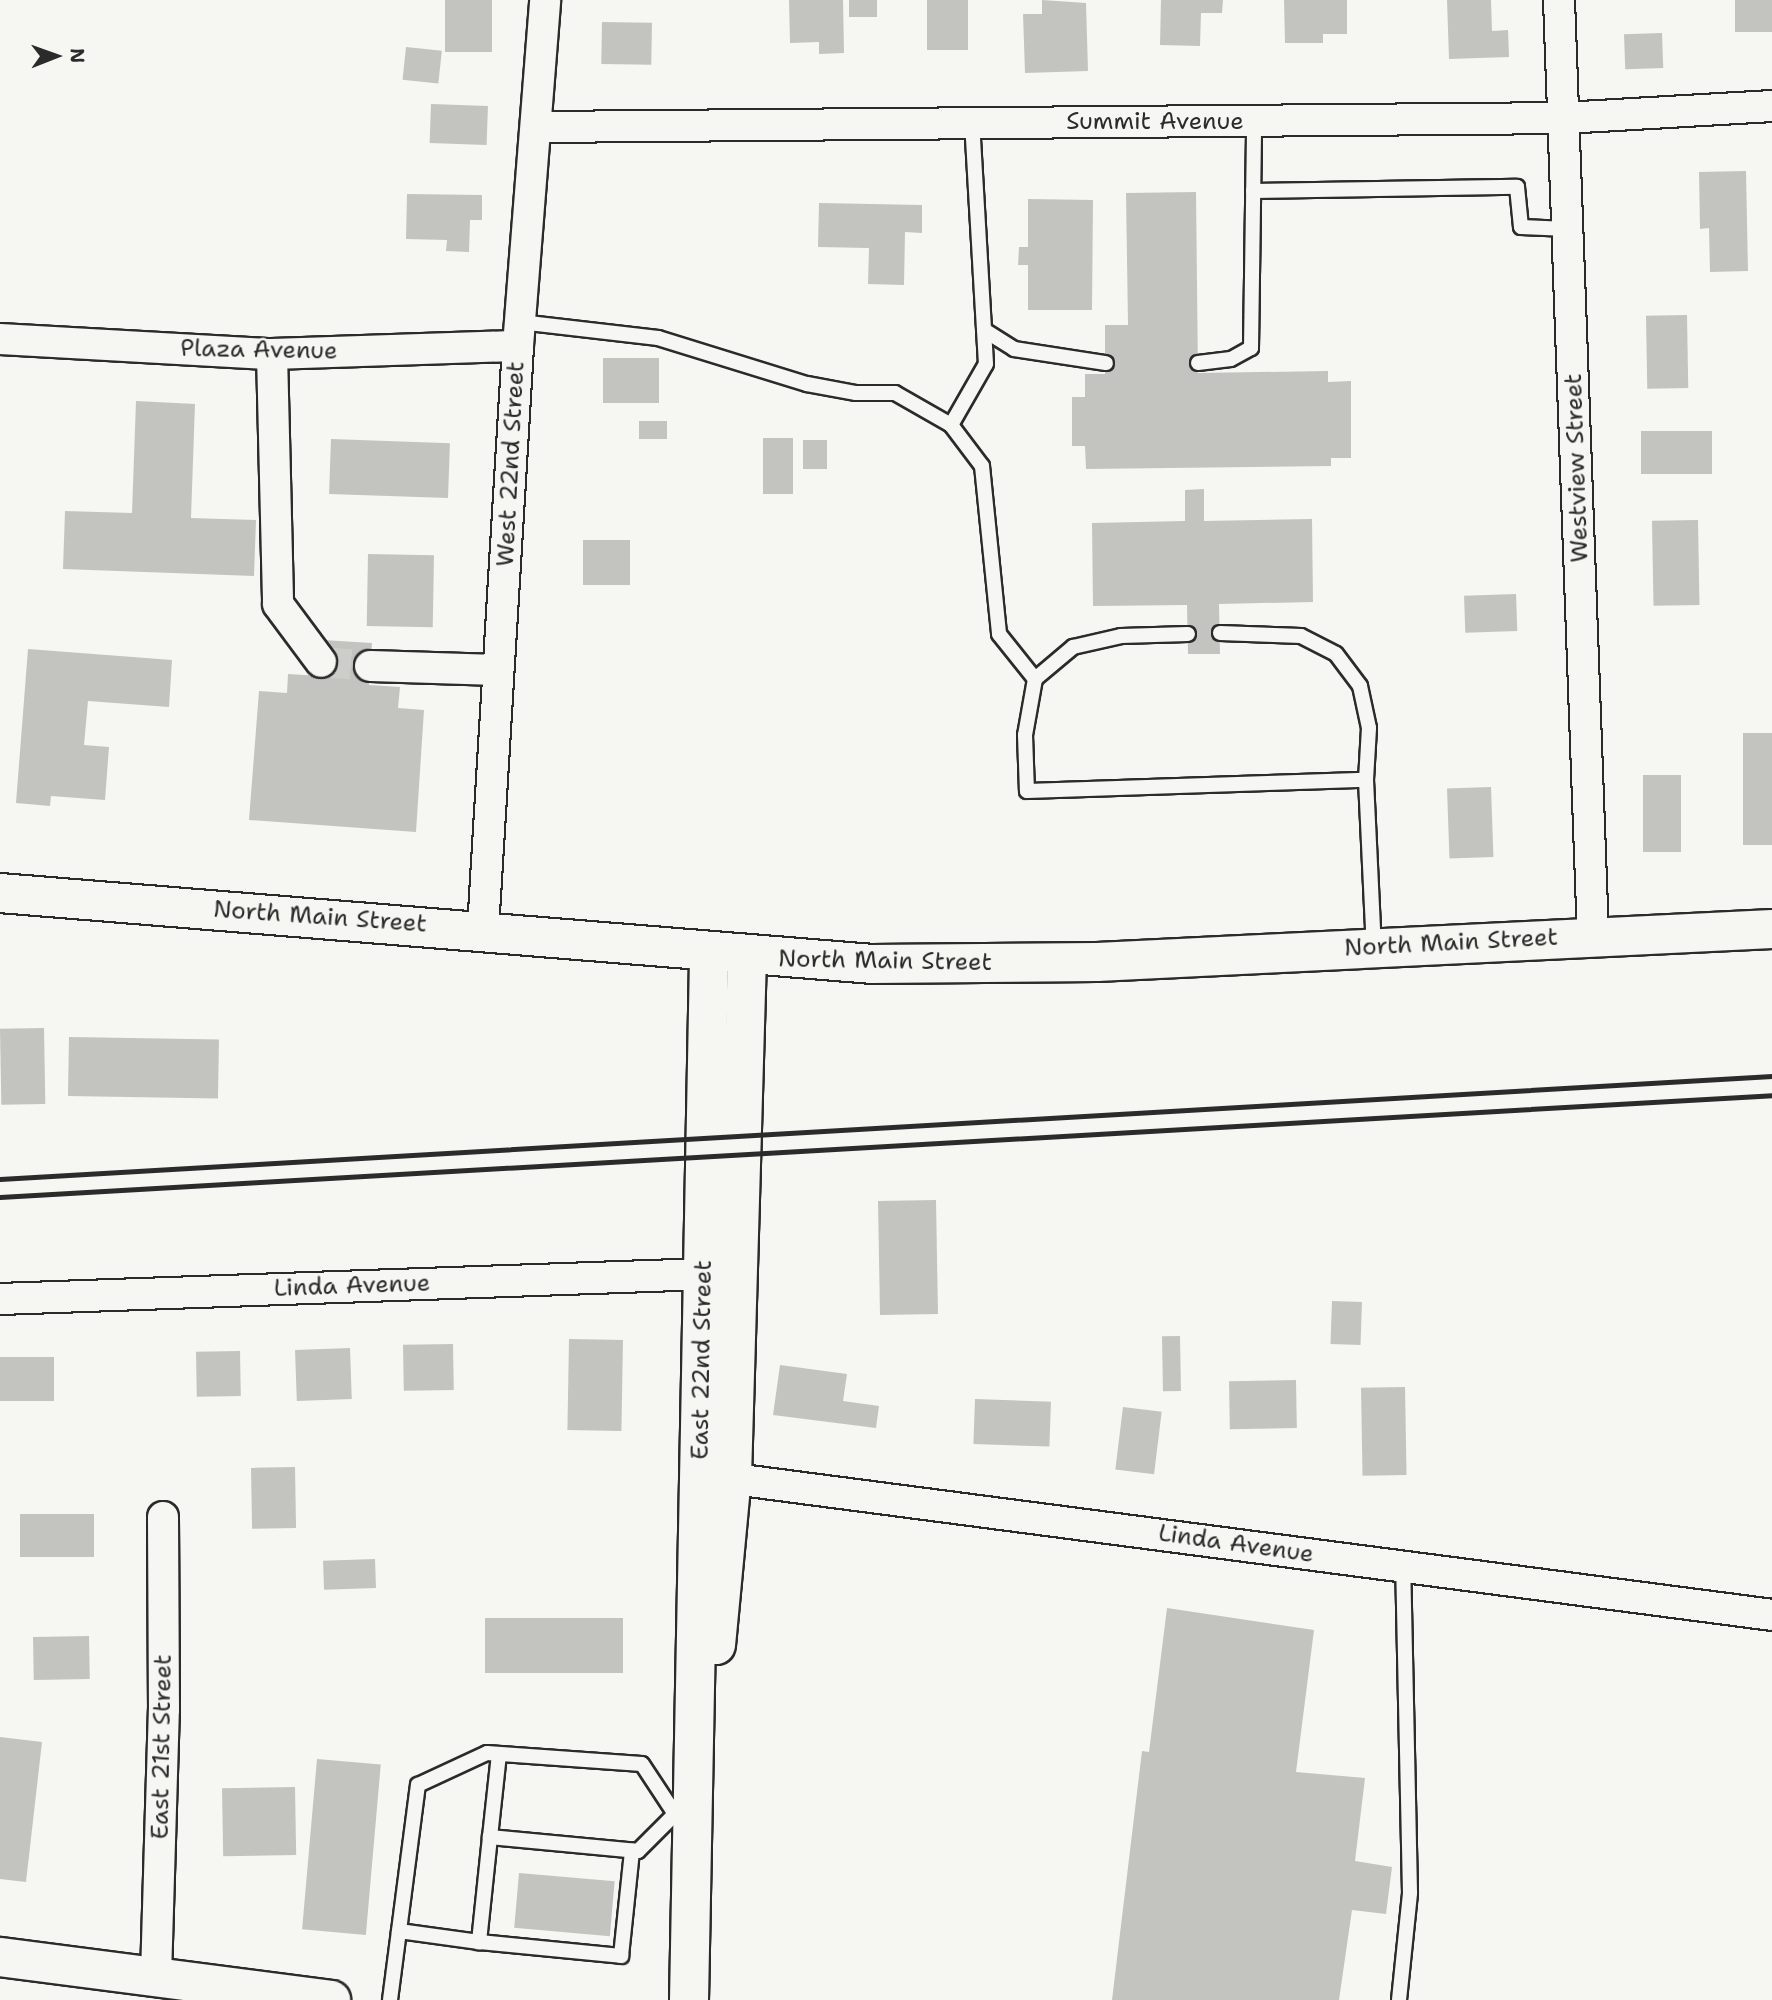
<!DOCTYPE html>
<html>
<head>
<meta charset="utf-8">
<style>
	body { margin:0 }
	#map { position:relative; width:1772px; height:2000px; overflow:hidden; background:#f6f6f2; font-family:"Shantell Sans",sans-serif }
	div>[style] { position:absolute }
	.building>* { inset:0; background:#c3c3c0; transform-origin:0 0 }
	.street-tunnel>* { height:30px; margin-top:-15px; transform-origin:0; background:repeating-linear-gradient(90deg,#cdcdca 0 30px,transparent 0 45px) }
	.roads { filter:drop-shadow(2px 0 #2b2b2b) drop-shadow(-2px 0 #2b2b2b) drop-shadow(0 2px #2b2b2b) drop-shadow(0 -2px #2b2b2b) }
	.lane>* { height:14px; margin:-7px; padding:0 7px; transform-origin:7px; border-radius:7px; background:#f6f6f2 }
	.street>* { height:30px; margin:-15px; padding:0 15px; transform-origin:15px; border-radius:15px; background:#f6f6f2 }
	.secondary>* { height:38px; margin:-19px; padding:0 19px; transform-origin:19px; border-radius:19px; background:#f6f6f2 }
	.primary>* { height:38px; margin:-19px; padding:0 19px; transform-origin:19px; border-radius:19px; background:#f6f6f2 }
	.rail>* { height:5px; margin:-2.5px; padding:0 2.5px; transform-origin:2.5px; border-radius:2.5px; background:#2b2b2b }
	span { translate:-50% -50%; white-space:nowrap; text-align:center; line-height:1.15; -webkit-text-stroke:5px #f6f6f2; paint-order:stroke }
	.street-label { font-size:24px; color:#2b2b2b }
	.north { position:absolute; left:21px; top:21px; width:70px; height:70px; -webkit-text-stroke:5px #f6f6f2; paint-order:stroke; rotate:89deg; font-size:19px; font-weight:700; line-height:28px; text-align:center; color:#2b2b2b }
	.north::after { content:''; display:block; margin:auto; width:24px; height:32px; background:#2b2b2b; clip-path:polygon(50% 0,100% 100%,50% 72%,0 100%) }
</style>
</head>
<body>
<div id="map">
	<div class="building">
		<div style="left:445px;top:0;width:47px;height:52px"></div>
		<div style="clip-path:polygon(789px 0,843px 0,844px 53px,819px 54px,819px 42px,790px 43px)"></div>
		<div style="left:849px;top:0;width:28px;height:17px"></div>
		<div style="left:927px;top:0;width:41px;height:50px"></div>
		<div style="clip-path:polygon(1042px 0,1086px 3px,1088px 71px,1025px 73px,1023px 14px,1042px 14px)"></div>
		<div style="clip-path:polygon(1161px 0,1223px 0,1222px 13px,1201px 13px,1200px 46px,1160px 45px)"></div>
		<div style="clip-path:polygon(1284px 0,1347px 0,1347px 34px,1323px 34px,1323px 43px,1285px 43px)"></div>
		<div style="clip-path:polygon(1447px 0,1491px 0,1492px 31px,1508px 30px,1509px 57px,1449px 59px)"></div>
		<div style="left:1735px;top:0;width:37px;height:32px"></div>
		<div style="left:602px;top:22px;width:50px;height:42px;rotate:1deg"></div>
		<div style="left:1662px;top:33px;width:35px;height:38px;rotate:88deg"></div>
		<div style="left:406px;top:47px;width:36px;height:33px;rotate:6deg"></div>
		<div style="left:431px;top:104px;width:57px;height:39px;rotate:2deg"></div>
		<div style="clip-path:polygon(1746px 171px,1748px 271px,1710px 272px,1709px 228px,1700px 229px,1699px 172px)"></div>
		<div style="clip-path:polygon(1196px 192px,1198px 373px,1328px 371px,1328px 382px,1351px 381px,1351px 458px,1331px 458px,1331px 466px,1086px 469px,1085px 446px,1072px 446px,1072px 397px,1085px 397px,1085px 374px,1105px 374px,1105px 325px,1128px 325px,1126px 193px)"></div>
		<div style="clip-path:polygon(407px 194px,482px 195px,482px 220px,470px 220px,469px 252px,446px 251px,447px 240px,406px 239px)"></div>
		<div style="clip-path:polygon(1028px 199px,1093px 200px,1092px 310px,1028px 310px,1028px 265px,1018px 265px,1019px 247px,1028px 247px)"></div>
		<div style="clip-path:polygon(819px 203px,922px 205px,922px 233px,905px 232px,904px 285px,868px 284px,869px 248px,818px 247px)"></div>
		<div style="left:1687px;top:315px;width:73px;height:41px;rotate:89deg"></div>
		<div style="left:603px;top:358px;width:56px;height:45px"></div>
		<div style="clip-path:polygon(136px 401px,195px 404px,191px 518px,256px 520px,254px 576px,63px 569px,65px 511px,132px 513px)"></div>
		<div style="left:639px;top:421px;width:28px;height:18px"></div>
		<div style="left:1712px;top:431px;width:43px;height:71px;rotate:90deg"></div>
		<div style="left:763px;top:438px;width:30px;height:56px"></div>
		<div style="left:331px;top:439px;width:119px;height:55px;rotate:2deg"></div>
		<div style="left:803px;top:440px;width:24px;height:29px"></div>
		<div style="clip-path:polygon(1204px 489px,1204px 521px,1312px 519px,1313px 602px,1219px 604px,1220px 654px,1188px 654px,1187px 605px,1093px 606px,1092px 523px,1185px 521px,1185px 490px)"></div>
		<div style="left:1698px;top:520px;width:85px;height:46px;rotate:89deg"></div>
		<div style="left:583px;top:540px;width:47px;height:45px"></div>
		<div style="left:368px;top:554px;width:66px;height:72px;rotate:1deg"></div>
		<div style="left:1516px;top:594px;width:37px;height:52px;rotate:88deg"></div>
		<div style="clip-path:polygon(323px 640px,372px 643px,369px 685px,400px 687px,398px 708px,424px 710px,416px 832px,249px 820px,259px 691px,287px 693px,288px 674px,320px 676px)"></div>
		<div style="clip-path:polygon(28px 649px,172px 660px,169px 707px,88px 701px,84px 745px,109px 747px,105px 800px,51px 796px,50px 806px,16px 803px)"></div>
		<div style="left:1743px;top:733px;width:29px;height:112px"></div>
		<div style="left:1643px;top:775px;width:38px;height:77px"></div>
		<div style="left:1491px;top:787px;width:70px;height:44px;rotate:88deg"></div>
		<div style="left:44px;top:1028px;width:76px;height:44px;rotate:89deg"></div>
		<div style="left:69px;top:1037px;width:150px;height:59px;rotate:1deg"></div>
		<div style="left:936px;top:1200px;width:114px;height:58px;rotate:89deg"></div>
		<div style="left:1332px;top:1301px;width:30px;height:43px;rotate:2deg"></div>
		<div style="left:1180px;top:1336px;width:55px;height:18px;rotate:89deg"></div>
		<div style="left:569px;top:1339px;width:54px;height:91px;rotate:1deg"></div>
		<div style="left:453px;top:1344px;width:46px;height:50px;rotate:89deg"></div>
		<div style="left:350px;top:1348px;width:51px;height:55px;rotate:88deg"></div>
		<div style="left:240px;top:1351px;width:45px;height:44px;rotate:89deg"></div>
		<div style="left:54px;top:1357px;width:44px;height:54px;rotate:90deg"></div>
		<div style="clip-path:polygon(780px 1365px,847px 1374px,843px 1401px,879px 1406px,876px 1428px,773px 1415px)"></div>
		<div style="left:1296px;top:1380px;width:48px;height:67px;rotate:89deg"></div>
		<div style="left:1405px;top:1387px;width:88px;height:44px;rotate:89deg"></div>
		<div style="left:975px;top:1399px;width:76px;height:45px;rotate:2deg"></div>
		<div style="left:1123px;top:1407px;width:39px;height:63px;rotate:7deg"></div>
		<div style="left:295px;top:1467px;width:61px;height:44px;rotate:89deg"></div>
		<div style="left:94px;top:1514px;width:43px;height:74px;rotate:90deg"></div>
		<div style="left:375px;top:1559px;width:29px;height:52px;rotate:88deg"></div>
		<div style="clip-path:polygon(1167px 1608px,1314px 1630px,1296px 1772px,1365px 1778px,1355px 1861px,1392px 1867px,1386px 1914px,1352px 1910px,1339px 2000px,1112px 2000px,1142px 1751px,1149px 1752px)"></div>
		<div style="left:485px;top:1618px;width:138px;height:55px"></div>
		<div style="left:89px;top:1636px;width:43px;height:56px;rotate:89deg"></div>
		<div style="clip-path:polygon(0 1737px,42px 1742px,26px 1882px,0 1879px)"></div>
		<div style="left:317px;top:1759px;width:64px;height:171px;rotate:5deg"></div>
		<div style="left:295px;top:1787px;width:68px;height:73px;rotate:89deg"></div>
		<div style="left:519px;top:1873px;width:96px;height:55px;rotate:5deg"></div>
	</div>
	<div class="street-tunnel">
		<div style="left:321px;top:662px;width:49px;rotate:4.7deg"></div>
	</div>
	<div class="roads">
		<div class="lane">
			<div style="left:1253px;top:191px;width:264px;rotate:-0.9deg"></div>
			<div style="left:1517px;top:187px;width:40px;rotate:84.3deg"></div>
			<div style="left:1521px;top:227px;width:47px;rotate:2.4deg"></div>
			<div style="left:520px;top:322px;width:139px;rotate:6.6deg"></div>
			<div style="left:658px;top:338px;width:156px;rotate:17.2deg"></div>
			<div style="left:807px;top:384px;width:50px;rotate:10.4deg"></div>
			<div style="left:856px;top:393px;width:39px"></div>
			<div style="left:895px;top:393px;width:64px;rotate:29.7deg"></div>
			<div style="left:951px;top:425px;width:51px;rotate:52.9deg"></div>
			<div style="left:982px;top:466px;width:169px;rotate:84.2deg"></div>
			<div style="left:999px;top:634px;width:58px;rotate:51.3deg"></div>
			<div style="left:1035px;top:679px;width:57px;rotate:100.1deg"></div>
			<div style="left:1025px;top:735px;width:56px;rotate:88deg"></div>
			<div style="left:1027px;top:791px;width:339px;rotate:-1.9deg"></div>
			<div style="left:1366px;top:780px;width:167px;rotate:87.3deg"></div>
			<div style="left:984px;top:330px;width:36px;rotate:32deg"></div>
			<div style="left:1014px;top:349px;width:93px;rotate:8.7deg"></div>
			<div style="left:1198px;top:363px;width:33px;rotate:-7deg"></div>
			<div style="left:1231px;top:359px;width:23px;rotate:-29deg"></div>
			<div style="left:1251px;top:348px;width:227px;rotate:-89.2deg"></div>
			<div style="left:951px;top:425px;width:70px;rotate:-60.2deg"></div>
			<div style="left:986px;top:364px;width:241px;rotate:-93.3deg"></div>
			<div style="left:1220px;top:633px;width:81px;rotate:2.1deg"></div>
			<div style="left:1301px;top:636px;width:39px;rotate:27deg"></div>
			<div style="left:1336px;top:654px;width:40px;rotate:53deg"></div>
			<div style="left:1360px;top:686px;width:43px;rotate:77.9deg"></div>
			<div style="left:1369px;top:728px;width:52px;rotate:93.3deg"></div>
			<div style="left:1035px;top:679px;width:50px;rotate:-40.1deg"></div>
			<div style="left:1073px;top:647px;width:49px;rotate:-12.9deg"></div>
			<div style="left:1121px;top:636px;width:67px;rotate:-1.7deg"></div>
			<div style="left:490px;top:1837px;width:83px;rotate:-83.8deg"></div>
			<div style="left:399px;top:1931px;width:81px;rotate:7.8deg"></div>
			<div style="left:390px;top:2000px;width:217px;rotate:-82.6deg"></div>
			<div style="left:418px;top:1785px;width:76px;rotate:-24.9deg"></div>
			<div style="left:487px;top:1753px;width:155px;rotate:4.1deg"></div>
			<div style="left:642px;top:1764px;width:60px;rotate:56.6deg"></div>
			<div style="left:675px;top:1814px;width:52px;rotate:135deg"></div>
			<div style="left:638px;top:1851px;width:149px;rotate:-174.6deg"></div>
			<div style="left:490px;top:1837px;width:106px;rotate:96deg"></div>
			<div style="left:479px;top:1942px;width:143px;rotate:5.6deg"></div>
			<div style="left:621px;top:1956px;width:106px;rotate:-84deg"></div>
			<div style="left:1399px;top:2000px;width:108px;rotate:-84.1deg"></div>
			<div style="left:1410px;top:1893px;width:327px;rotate:-91.2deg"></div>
		</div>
		<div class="street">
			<div style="left:1559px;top:0;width:937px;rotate:87.92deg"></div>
			<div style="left:538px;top:127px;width:1026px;rotate:-0.5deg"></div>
			<div style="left:1564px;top:118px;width:208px;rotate:-3.3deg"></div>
			<div style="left:0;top:339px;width:272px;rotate:3.2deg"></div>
			<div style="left:272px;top:354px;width:246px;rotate:-1.9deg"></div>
			<div style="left:272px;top:354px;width:250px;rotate:88.6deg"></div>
			<div style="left:278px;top:604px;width:72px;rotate:53.4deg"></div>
			<div style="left:370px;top:666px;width:128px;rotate:1.8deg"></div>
			<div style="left:483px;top:929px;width:584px;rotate:-86.56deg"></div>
			<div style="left:518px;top:346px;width:347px;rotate:-85.5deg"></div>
			<div style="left:0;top:1299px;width:704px;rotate:-2.03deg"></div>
			<div style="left:711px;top:1476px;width:1070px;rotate:7.46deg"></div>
			<div style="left:156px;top:1976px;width:267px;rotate:-88.3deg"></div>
			<div style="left:164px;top:1709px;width:192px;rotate:-90.3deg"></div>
		</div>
		<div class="secondary">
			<div style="left:716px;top:1645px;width:169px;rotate:-84.6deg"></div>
			<div style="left:732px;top:1477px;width:520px;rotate:-88.35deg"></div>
			<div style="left:689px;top:2000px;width:1046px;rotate:-88.9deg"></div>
		</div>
		<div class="primary">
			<div style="left:0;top:893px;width:875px;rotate:4.65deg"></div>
			<div style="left:872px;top:964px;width:225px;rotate:-0.5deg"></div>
			<div style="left:1097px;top:962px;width:676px;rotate:-2.8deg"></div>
			<div style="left:0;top:1957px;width:334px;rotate:7.4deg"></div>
		</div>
	</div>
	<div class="rail">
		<div style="left:0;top:1179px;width:1775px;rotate:-3.33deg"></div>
		<div style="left:0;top:1197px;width:1775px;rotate:-3.29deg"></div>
	</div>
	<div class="street-label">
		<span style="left:1155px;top:122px">Summit Avenue</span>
		<span style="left:259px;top:350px;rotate:1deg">Plaza Avenue</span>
		<span style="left:511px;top:464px;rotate:-87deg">West 22nd Street</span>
		<span style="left:1577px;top:468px;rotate:-92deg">Westview Street</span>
		<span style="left:320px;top:917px;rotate:4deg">North Main Street</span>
		<span style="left:1451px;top:943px;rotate:-3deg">North Main Street</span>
		<span style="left:885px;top:961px;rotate:1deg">North Main Street</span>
		<span style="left:352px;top:1286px;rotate:-2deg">Linda Avenue</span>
		<span style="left:702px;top:1360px;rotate:-89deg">East 22nd Street</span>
		<span style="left:1236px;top:1544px;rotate:8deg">Linda Avenue</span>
		<span style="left:162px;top:1747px;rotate:-89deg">East 21st Street</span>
	</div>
	<div class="north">N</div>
</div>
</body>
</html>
